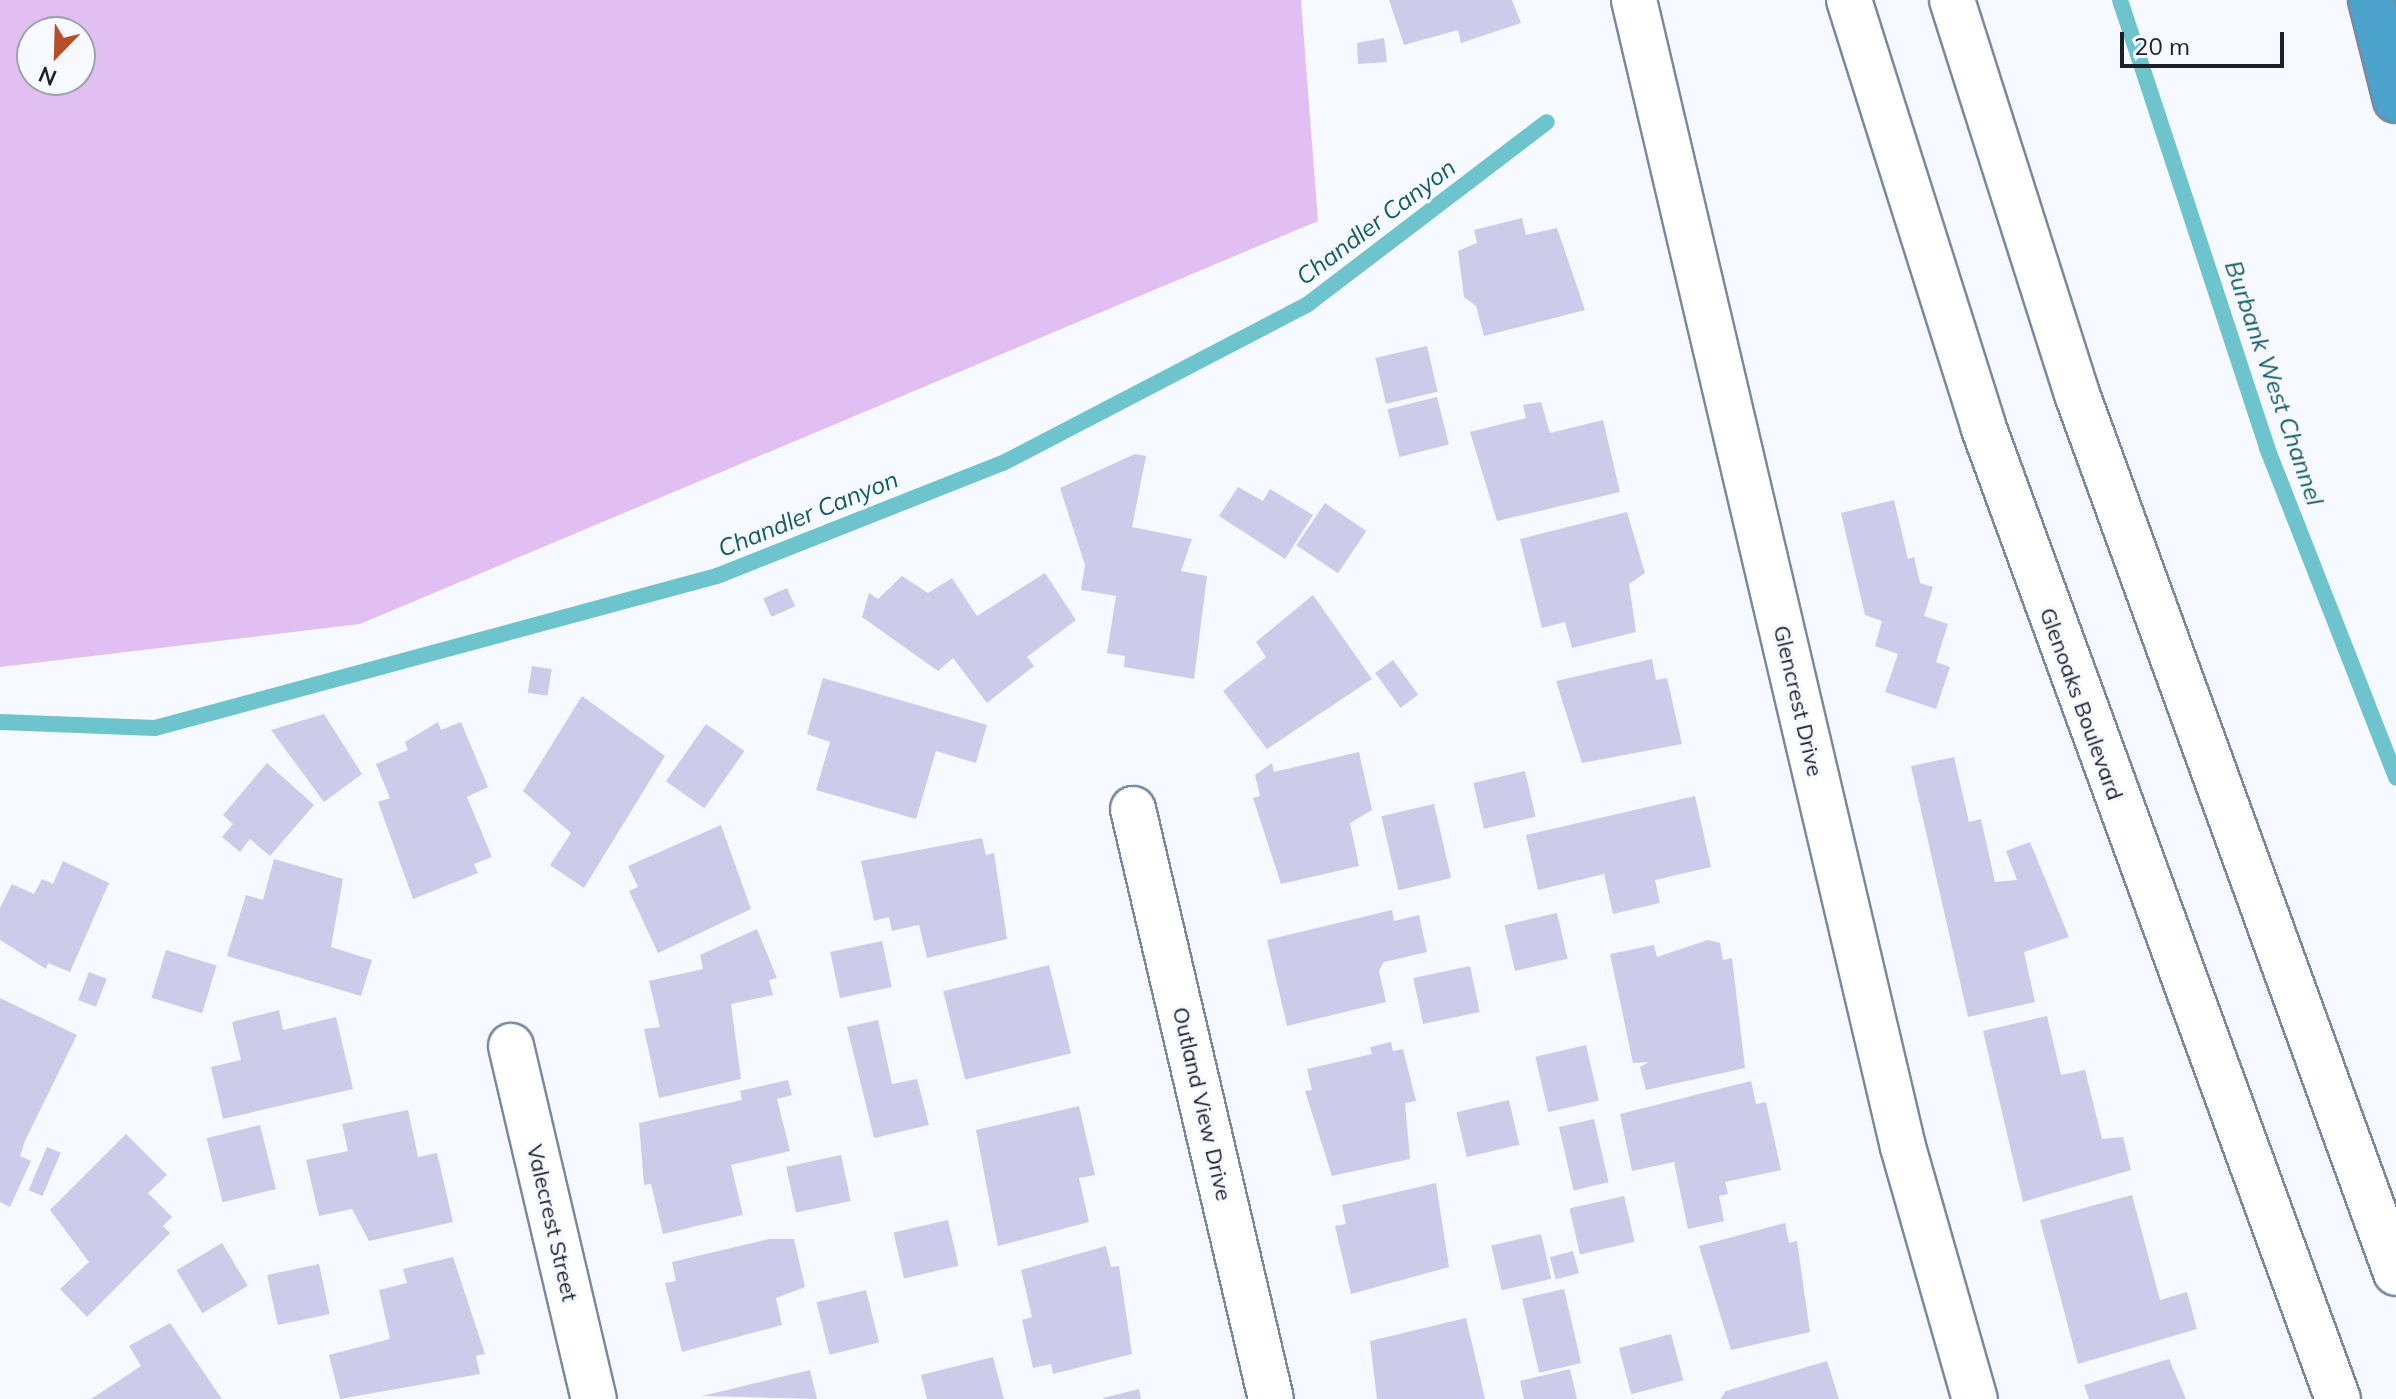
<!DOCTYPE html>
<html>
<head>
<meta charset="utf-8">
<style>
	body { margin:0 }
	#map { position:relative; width:2396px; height:1399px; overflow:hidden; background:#f6f9ff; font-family:Mulish,sans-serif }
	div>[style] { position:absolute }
	.green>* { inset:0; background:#e2bff2 }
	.stream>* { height:16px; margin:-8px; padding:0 8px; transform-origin:8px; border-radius:8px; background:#6ec4cc }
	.building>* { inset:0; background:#cccbe9; transform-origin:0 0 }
	.roads { filter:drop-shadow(2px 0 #7989a1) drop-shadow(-2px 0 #7989a1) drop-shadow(0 2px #7989a1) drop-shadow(0 -2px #7989a1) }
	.minor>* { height:44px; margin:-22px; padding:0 22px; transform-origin:22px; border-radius:22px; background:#fff }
	.secondary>* { height:44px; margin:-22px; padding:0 22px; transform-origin:22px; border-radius:22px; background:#fff }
	.motorway>* { height:44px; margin:-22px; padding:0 22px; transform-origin:22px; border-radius:22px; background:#4ba2cb }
	span { translate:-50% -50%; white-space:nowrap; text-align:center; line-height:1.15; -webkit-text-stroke:6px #f6f9ff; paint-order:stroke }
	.street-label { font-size:22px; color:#1b212b }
	.water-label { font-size:24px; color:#135d62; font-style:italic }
	.north { position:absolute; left:16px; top:16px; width:80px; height:80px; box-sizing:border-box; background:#f6f9ff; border:2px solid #9ea3aa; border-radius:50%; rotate:203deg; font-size:22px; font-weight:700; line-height:32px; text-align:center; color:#1b212b }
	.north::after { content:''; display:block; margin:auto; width:28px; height:36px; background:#b64e29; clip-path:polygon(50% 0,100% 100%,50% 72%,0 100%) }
	.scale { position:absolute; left:2120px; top:32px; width:164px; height:36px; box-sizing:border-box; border:4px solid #1b212b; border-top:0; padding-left:10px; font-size:24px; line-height:28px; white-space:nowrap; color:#1b212b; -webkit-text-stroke:6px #f6f9ff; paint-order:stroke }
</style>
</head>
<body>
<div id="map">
	<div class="green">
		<div style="clip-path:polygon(evenodd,0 0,1301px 0,1318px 221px,360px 624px,0 667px,0 0,32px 32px,80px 32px,80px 80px,32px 80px,32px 32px)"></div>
	</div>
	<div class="stream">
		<div style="left:2120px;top:0;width:472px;rotate:71.8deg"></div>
		<div style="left:2267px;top:448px;width:354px;rotate:68.6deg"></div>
		<div style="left:0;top:722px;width:155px;rotate:2.2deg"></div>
		<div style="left:155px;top:728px;width:582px;rotate:-15.13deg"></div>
		<div style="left:717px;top:576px;width:308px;rotate:-21.6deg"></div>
		<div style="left:1003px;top:463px;width:344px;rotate:-27.5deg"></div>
		<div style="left:1308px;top:304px;width:300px;rotate:-37.3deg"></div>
	</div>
	<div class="building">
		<div style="clip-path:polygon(1389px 0,1512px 0,1521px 23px,1461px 43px,1458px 30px,1404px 45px)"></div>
		<div style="clip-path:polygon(1384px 38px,1387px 62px,1358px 64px,1357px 43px)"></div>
		<div style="clip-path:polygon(1522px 218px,1526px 235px,1557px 228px,1585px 310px,1484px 336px,1476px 306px,1464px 297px,1458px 251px,1477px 243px,1474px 230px)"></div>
		<div style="left:1427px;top:346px;width:47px;height:53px;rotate:77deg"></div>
		<div style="left:1437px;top:397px;width:49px;height:51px;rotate:76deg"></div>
		<div style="clip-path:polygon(1541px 402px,1550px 433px,1603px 420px,1620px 492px,1497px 521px,1470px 432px,1526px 418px,1523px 405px)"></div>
		<div style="clip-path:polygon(1135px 454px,1146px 456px,1132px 527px,1192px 539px,1181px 571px,1207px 576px,1194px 679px,1124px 667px,1125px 656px,1107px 653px,1116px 596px,1081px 590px,1085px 565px,1060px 488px)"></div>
		<div style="clip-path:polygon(1238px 487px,1263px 501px,1270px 489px,1313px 515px,1285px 559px,1219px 516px)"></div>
		<div style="clip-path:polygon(1894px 500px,1908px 559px,1914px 557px,1920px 583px,1933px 587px,1924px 616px,1948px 624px,1936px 662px,1950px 667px,1936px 709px,1885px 692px,1898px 654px,1875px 646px,1882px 621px,1865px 615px,1841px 513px)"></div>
		<div style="left:1325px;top:503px;width:50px;height:51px;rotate:34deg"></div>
		<div style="clip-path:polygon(1627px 512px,1645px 573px,1629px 584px,1636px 632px,1572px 648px,1565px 622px,1542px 628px,1520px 539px)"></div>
		<div style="clip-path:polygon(1045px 573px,1076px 620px,1027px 657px,1034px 666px,987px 703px,953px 658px,938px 671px,862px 617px,869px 593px,878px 599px,902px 576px,928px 593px,952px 578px,977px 616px)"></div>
		<div style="left:787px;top:588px;width:20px;height:26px;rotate:66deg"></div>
		<div style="clip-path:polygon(1313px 595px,1372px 679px,1267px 749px,1223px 691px,1266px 657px,1256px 642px)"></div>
		<div style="clip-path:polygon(1652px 659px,1656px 680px,1667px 678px,1682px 744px,1582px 763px,1556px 681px)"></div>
		<div style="left:1393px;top:660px;width:43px;height:22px;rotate:54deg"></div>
		<div style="left:532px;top:666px;width:20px;height:27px;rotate:9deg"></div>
		<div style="clip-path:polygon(823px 678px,987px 725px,976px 763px,936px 751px,916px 819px,816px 790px,830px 742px,807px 734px)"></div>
		<div style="clip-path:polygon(582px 696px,665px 756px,584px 888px,550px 865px,571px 833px,523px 791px)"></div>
		<div style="clip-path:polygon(324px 714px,362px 774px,324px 802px,271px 730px)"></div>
		<div style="clip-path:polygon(438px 722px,441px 730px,461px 722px,488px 787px,467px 797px,492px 857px,474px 864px,478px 873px,413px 899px,378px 802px,390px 798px,376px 764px,408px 750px,405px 742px)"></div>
		<div style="left:706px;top:724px;width:47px;height:70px;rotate:35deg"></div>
		<div style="clip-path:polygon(1359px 752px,1372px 810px,1350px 823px,1359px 866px,1281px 884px,1253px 798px,1260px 796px,1255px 775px,1272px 763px,1274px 772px)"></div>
		<div style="clip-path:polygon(1954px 757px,1969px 822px,1981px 819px,1995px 882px,2017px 880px,2006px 851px,2030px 842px,2069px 937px,2024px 952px,2035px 1002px,1968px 1017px,1911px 766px)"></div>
		<div style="clip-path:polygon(267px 763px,314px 805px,270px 856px,250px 839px,240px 852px,222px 837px,233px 824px,223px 815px)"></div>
		<div style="left:1525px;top:771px;width:47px;height:53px;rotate:77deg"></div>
		<div style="clip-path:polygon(1695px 796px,1711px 867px,1655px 880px,1660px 903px,1613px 914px,1604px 874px,1538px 890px,1526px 835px)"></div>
		<div style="left:1434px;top:804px;width:76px;height:54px;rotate:77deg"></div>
		<div style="clip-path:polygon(721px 825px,751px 909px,658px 953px,629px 891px,638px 887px,628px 866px)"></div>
		<div style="clip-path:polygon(982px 838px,986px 855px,994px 853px,1007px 939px,927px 958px,919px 925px,892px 931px,889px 917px,874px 921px,861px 861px)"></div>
		<div style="clip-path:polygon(274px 859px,343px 879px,331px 947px,372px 960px,361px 996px,227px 956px,246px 895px,263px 900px)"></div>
		<div style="clip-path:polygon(63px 861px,109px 883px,70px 972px,48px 963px,46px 969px,0 940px,0 908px,12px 884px,34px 894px,42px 879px,53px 884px)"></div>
		<div style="clip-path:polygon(1392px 910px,1394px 921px,1419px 915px,1427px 952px,1384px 962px,1379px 971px,1386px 1002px,1287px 1026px,1267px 940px)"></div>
		<div style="left:1557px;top:913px;width:47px;height:54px;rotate:77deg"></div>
		<div style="clip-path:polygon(757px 929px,777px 978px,769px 980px,773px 995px,731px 1004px,741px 1079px,659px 1098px,644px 1029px,660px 1027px,649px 981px,703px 969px,700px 955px)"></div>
		<div style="clip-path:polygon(1708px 940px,1720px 943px,1723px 960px,1732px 958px,1745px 1068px,1646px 1090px,1640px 1067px,1649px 1062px,1633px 1063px,1610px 954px,1654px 945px,1657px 957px)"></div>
		<div style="left:882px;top:941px;width:47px;height:53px;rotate:78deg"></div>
		<div style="left:166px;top:950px;width:53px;height:50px;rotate:17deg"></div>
		<div style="left:1049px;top:965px;width:91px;height:109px;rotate:76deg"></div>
		<div style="left:1470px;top:966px;width:47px;height:58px;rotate:78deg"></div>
		<div style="left:89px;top:972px;width:19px;height:30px;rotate:21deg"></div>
		<div style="clip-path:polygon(0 998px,77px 1035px,25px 1141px,20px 1156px,31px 1161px,10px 1207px,0 1202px)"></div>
		<div style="clip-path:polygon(279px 1010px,283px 1030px,336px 1017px,353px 1089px,223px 1119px,211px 1067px,241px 1060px,232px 1022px)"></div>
		<div style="clip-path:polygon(2047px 1016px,2061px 1075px,2085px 1070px,2102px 1139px,2123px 1137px,2131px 1170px,2023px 1202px,1983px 1031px)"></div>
		<div style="clip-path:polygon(878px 1020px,892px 1084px,917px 1079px,929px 1125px,874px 1138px,847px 1027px)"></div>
		<div style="clip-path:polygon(1391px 1042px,1393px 1051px,1403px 1049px,1416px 1101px,1405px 1103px,1410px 1159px,1332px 1176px,1305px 1091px,1312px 1090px,1307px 1069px,1372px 1054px,1370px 1047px)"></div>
		<div style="left:1586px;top:1045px;width:57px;height:52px;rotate:77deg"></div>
		<div style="clip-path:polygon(788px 1080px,792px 1095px,777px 1099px,790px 1151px,731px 1165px,743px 1215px,663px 1234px,651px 1184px,644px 1185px,639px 1123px,742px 1100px,740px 1091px)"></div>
		<div style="clip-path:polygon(1751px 1081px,1756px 1104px,1766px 1102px,1781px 1170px,1725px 1182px,1728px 1194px,1719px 1196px,1724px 1221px,1688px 1229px,1674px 1162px,1632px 1171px,1620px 1114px)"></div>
		<div style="left:1509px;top:1100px;width:46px;height:54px;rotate:77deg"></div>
		<div style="clip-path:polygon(1079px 1106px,1095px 1175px,1079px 1178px,1089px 1222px,998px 1246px,976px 1130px)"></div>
		<div style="clip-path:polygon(408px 1110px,418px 1157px,437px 1153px,453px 1222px,369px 1241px,352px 1209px,319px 1216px,306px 1160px,348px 1151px,342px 1124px)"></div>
		<div style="left:1594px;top:1119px;width:65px;height:36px;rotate:77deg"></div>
		<div style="left:260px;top:1125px;width:66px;height:55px;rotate:76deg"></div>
		<div style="clip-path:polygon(126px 1134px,167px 1175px,148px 1193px,172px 1217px,163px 1226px,170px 1233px,87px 1317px,60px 1289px,89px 1262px,50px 1210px)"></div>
		<div style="left:47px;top:1147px;width:15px;height:47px;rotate:23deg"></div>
		<div style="left:841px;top:1155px;width:47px;height:56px;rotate:78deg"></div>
		<div style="clip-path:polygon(1436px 1183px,1449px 1267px,1351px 1294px,1335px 1226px,1346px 1224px,1342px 1205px)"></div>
		<div style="clip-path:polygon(2132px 1195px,2160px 1300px,2187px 1292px,2197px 1329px,2078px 1364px,2040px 1220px)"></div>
		<div style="left:1624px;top:1196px;width:47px;height:56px;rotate:77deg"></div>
		<div style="left:948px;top:1220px;width:47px;height:56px;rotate:77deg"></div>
		<div style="clip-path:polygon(1785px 1223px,1789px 1243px,1797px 1241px,1810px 1332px,1731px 1350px,1699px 1246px)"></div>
		<div style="left:1541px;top:1234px;width:46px;height:51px;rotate:77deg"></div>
		<div style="clip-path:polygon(769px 1239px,794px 1239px,805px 1287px,776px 1298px,782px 1325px,682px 1352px,665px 1283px,676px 1281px,672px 1262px)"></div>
		<div style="left:222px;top:1243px;width:50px;height:53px;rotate:59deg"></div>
		<div style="clip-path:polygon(1106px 1246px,1111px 1267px,1119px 1266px,1132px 1354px,1053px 1374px,1051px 1364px,1033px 1368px,1022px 1320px,1032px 1317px,1021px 1270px)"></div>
		<div style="left:1573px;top:1251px;width:23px;height:24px;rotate:75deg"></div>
		<div style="clip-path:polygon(453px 1257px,485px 1354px,476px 1356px,480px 1374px,340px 1399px,329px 1355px,390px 1339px,379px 1290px,407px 1283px,403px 1269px)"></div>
		<div style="left:319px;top:1264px;width:51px;height:53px;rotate:78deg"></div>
		<div style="left:1564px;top:1289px;width:76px;height:43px;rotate:77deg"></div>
		<div style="left:866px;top:1290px;width:54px;height:51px;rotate:76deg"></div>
		<div style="clip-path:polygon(1466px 1318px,1485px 1399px,1377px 1399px,1370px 1341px)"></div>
		<div style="clip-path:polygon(170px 1323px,222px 1399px,91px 1399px,141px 1366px,129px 1346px)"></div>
		<div style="left:1671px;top:1334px;width:48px;height:54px;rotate:75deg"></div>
		<div style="clip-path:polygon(993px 1357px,1004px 1399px,927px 1399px,921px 1375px)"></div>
		<div style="clip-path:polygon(2169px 1359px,2186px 1399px,2089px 1399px,2084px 1385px)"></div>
		<div style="clip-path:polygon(1827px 1361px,1839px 1399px,1720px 1399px,1726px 1391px)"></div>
		<div style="clip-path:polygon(1570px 1369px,1577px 1399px,1524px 1399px,1520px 1381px)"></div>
		<div style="clip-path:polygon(810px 1370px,817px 1399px,702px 1396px)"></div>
		<div style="clip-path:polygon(1139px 1389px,1141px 1399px,1103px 1399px,1103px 1398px)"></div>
	</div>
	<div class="roads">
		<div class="minor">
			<div style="left:1634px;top:0;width:1178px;rotate:76.8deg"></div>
			<div style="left:1903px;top:1147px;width:262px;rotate:74.1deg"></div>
			<div style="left:1133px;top:809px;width:606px;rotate:76.84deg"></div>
			<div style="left:511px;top:1046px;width:363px;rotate:76.8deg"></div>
		</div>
		<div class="secondary">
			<div style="left:1849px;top:0;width:447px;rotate:72.5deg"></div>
			<div style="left:1983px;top:426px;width:1036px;rotate:69.96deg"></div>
			<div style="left:1952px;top:0;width:413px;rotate:72.4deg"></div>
			<div style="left:2077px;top:394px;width:935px;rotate:70.05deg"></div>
		</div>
		<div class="motorway">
			<div style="left:2371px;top:0;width:103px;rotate:76deg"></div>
		</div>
	</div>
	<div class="street-label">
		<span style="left:1798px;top:701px;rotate:77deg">Glencrest Drive</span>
		<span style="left:2081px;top:704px;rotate:70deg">Glenoaks Boulevard</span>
		<span style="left:1202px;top:1104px;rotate:77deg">Outland View Drive</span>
		<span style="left:552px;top:1223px;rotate:77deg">Valecrest Street</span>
	</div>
	<div class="water-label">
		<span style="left:1376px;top:222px;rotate:-37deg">Chandler Canyon</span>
		<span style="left:2274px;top:383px;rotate:71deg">Burbank West Channel</span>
		<span style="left:808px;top:514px;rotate:-22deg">Chandler Canyon</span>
	</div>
	<div class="north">N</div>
	<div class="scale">20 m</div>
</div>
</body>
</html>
